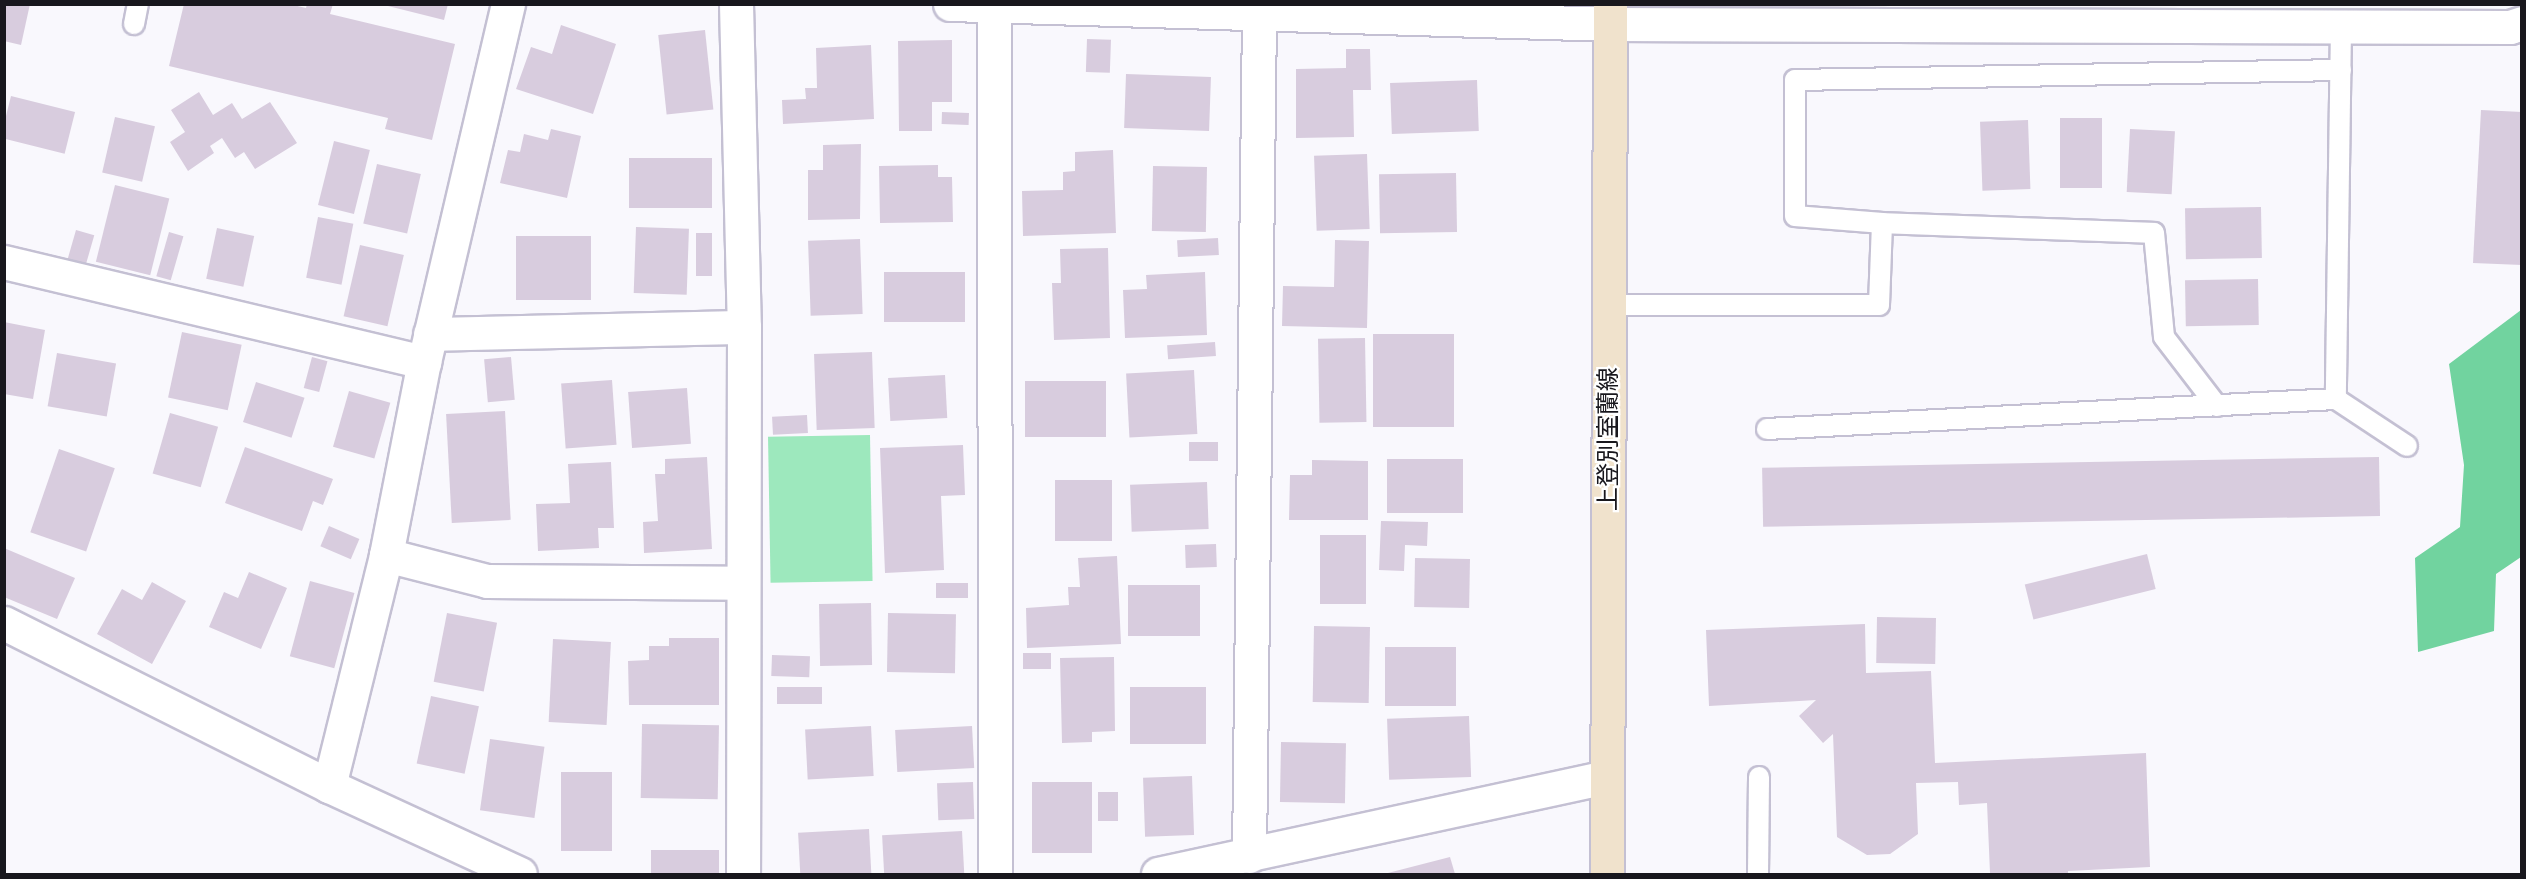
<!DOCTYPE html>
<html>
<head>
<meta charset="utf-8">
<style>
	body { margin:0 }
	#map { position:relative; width:2526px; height:879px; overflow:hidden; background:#f9f8fd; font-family:Jost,"Noto Sans JP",sans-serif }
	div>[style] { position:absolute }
	.green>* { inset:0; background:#9de8bd; transform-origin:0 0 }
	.forest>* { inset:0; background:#71d39f }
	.building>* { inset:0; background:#d8ccde; transform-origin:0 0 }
	.roads { filter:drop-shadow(2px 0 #c4c0d3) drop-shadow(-2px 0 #c4c0d3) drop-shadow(0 2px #c4c0d3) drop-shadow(0 -2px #c4c0d3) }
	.lane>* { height:20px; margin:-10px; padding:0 10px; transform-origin:10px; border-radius:10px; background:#fff }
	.street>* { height:33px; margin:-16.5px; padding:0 16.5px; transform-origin:16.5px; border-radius:16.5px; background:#fff }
	.secondary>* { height:33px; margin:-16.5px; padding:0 16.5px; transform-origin:16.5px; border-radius:16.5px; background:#f0e2cc }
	span { translate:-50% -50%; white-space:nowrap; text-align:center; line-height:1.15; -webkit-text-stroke:4.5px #fff; paint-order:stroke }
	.street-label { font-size:24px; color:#18171d }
	.frame { position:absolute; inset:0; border:6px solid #18171d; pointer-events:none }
</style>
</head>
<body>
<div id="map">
	<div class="green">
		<div style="left:870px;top:435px;width:146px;height:102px;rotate:89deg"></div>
	</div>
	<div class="forest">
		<div style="clip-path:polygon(2521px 310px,2521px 557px,2496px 574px,2494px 631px,2418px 652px,2415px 558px,2460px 527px,2464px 465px,2449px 364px)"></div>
	</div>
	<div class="building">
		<div style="clip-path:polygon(4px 4px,30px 4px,21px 45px,4px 41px)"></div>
		<div style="clip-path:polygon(184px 4px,289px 4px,306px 8px,307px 4px,333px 4px,330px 14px,455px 44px,432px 140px,385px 129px,388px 118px,169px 66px)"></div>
		<div style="clip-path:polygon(380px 4px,448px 4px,444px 20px)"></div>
		<div style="clip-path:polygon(561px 25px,616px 44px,593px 114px,516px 89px,531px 47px,552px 54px)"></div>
		<div style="left:705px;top:30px;width:80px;height:47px;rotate:84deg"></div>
		<div style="left:1087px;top:39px;width:24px;height:33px;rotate:2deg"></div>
		<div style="clip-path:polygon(952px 40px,952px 102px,932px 102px,932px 131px,899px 131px,898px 41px)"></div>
		<div style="clip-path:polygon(871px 45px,874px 119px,783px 124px,782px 100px,806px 99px,805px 88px,817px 88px,816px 48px)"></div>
		<div style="clip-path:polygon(1346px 49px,1370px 49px,1371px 90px,1353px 90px,1354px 137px,1296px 138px,1296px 69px,1346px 68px)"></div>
		<div style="left:1126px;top:74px;width:85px;height:54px;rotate:2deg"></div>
		<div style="left:1477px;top:80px;width:51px;height:87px;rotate:88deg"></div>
		<div style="clip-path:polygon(199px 92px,213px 115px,232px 103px,242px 119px,270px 102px,297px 143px,255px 169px,244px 152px,235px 158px,222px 138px,210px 146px,214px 153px,188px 171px,170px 142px,185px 132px,171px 110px)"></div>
		<div style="left:11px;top:96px;width:66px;height:43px;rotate:14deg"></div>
		<div style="clip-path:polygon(2481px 110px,2522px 112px,2522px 265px,2473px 263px)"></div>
		<div style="left:942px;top:112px;width:27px;height:12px;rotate:2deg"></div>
		<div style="left:115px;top:117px;width:41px;height:57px;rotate:13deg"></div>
		<div style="left:2060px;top:118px;width:42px;height:70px"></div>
		<div style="left:2028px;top:120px;width:69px;height:48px;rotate:88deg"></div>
		<div style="clip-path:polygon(551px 129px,581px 136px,567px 198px,500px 183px,508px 150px,520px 152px,524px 134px,548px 140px)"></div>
		<div style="left:2130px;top:129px;width:45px;height:63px;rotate:3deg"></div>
		<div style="left:334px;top:141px;width:37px;height:66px;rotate:14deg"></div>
		<div style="clip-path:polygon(861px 144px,860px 219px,808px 220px,808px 170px,823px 170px,823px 145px)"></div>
		<div style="clip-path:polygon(1113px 150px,1116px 233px,1023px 236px,1022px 191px,1063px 190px,1063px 172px,1075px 171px,1075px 152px)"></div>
		<div style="left:1367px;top:154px;width:75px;height:53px;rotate:88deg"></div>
		<div style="left:712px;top:158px;width:50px;height:83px;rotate:90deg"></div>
		<div style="left:377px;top:164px;width:45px;height:61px;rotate:13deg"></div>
		<div style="clip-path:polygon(938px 165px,938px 177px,952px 177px,953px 222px,880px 223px,879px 166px)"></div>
		<div style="left:1153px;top:166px;width:54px;height:65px;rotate:1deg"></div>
		<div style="left:1456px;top:173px;width:59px;height:77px;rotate:89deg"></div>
		<div style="left:115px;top:185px;width:56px;height:79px;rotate:14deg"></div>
		<div style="left:2261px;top:207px;width:51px;height:76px;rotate:89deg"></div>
		<div style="left:318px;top:217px;width:36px;height:62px;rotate:11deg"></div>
		<div style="left:636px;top:227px;width:53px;height:66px;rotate:2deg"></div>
		<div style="left:217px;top:228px;width:38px;height:52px;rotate:12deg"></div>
		<div style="left:76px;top:230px;width:19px;height:30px;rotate:16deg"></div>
		<div style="left:169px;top:232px;width:15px;height:46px;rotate:16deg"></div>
		<div style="left:712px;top:233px;width:43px;height:16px;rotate:90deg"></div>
		<div style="left:516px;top:236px;width:75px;height:64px"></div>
		<div style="left:1218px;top:238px;width:17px;height:41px;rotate:87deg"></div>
		<div style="left:860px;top:239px;width:75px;height:52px;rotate:88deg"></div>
		<div style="clip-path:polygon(1335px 240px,1369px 241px,1367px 328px,1282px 326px,1283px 286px,1334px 287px)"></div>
		<div style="left:360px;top:245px;width:45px;height:73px;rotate:13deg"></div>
		<div style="clip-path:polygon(1108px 248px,1110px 338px,1054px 340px,1052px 283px,1061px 283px,1060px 249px)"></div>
		<div style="left:884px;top:272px;width:81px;height:50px"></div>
		<div style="clip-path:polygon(1205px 272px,1207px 335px,1125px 338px,1123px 290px,1147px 289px,1146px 275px)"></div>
		<div style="left:2258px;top:279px;width:46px;height:73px;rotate:89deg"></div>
		<div style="clip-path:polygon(4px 322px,45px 330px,33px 399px,4px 394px)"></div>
		<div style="left:182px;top:332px;width:61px;height:67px;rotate:12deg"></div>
		<div style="left:1373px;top:334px;width:81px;height:93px"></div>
		<div style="left:1365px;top:338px;width:84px;height:47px;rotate:89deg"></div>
		<div style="left:1215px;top:342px;width:14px;height:48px;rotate:86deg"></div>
		<div style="left:872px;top:352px;width:76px;height:58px;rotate:88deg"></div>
		<div style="left:57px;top:353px;width:60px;height:54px;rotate:10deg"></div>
		<div style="left:312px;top:357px;width:16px;height:32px;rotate:15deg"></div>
		<div style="left:511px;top:357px;width:43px;height:27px;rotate:85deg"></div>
		<div style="left:1194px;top:370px;width:64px;height:68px;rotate:87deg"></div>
		<div style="left:945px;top:375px;width:43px;height:57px;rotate:87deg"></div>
		<div style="left:612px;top:380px;width:65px;height:51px;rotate:86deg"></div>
		<div style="left:1025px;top:381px;width:81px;height:56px"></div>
		<div style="left:256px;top:382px;width:51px;height:42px;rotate:18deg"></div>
		<div style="left:687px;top:388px;width:56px;height:59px;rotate:86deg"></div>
		<div style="left:349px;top:391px;width:43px;height:58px;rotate:16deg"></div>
		<div style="left:505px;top:411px;width:109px;height:59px;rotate:87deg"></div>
		<div style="left:170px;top:413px;width:50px;height:63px;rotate:16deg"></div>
		<div style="left:807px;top:415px;width:18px;height:35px;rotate:87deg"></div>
		<div style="left:1218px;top:442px;width:19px;height:29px;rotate:90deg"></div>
		<div style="clip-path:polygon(963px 445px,965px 495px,941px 496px,944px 570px,885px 573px,880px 448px)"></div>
		<div style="clip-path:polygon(245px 447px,333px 479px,323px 505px,313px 501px,302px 531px,225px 503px)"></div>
		<div style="left:59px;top:449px;width:59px;height:88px;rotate:19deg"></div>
		<div style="clip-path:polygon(707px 457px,712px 549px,644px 553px,643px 522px,658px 521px,655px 474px,665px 474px,665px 459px)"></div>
		<div style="left:2379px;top:457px;width:59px;height:617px;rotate:89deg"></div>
		<div style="left:1387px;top:459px;width:76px;height:54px"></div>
		<div style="clip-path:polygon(1312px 460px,1368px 461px,1368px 520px,1289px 520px,1290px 475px,1312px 475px)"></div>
		<div style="clip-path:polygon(611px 462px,614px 528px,598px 528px,599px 548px,538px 551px,536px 504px,570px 503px,568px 464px)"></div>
		<div style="left:1055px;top:480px;width:57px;height:61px"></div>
		<div style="left:1207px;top:482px;width:47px;height:77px;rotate:88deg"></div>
		<div style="clip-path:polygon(1381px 521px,1428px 522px,1427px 546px,1405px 545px,1404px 571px,1379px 570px)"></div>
		<div style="left:329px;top:526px;width:33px;height:22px;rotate:23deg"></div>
		<div style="left:1320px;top:535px;width:46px;height:69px"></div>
		<div style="left:1216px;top:544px;width:23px;height:31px;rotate:88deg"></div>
		<div style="clip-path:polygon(4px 548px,75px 578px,57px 619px,4px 597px)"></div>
		<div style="left:2147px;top:554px;width:36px;height:126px;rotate:76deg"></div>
		<div style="clip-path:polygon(1117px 556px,1121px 644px,1027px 648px,1026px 608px,1069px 605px,1068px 587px,1080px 587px,1078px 558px)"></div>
		<div style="left:1415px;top:558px;width:55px;height:49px;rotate:1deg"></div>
		<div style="clip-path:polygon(249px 572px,287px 588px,261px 649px,209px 627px,224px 592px,238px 598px)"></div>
		<div style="left:310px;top:581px;width:46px;height:78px;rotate:15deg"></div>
		<div style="clip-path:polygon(152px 582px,186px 601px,152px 664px,97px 634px,122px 589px,142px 600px)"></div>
		<div style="left:968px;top:583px;width:15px;height:32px;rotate:90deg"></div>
		<div style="left:1128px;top:585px;width:72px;height:51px"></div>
		<div style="left:871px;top:603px;width:62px;height:52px;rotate:89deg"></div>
		<div style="left:447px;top:613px;width:51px;height:70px;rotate:11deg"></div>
		<div style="left:888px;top:613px;width:68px;height:59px;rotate:1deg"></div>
		<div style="left:1877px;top:617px;width:59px;height:46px;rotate:1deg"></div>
		<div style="clip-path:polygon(1865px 624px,1866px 673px,1931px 671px,1935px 763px,2146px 753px,2150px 867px,2068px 871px,2068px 874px,1990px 873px,1987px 803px,1959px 805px,1958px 782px,1916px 783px,1918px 834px,1890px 854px,1867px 855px,1837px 837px,1833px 734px,1823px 743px,1799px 716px,1816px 700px,1709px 706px,1706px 630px)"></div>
		<div style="left:1314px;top:626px;width:56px;height:76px;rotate:1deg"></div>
		<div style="clip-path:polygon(669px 638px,719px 638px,719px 705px,629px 705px,628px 661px,649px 660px,649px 646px,669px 646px)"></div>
		<div style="left:553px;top:639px;width:58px;height:83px;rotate:3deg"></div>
		<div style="left:1456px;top:647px;width:59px;height:71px;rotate:90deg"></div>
		<div style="left:1023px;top:653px;width:28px;height:16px"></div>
		<div style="left:772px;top:655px;width:38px;height:21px;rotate:2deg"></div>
		<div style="clip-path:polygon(1114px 657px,1115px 731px,1092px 732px,1092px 742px,1062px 743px,1060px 658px)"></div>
		<div style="left:822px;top:687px;width:17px;height:45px;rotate:90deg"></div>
		<div style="left:1130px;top:687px;width:76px;height:57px"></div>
		<div style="left:431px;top:696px;width:49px;height:69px;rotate:12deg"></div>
		<div style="left:1469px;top:716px;width:61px;height:82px;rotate:88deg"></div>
		<div style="left:642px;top:724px;width:77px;height:74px;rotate:1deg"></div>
		<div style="left:871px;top:726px;width:50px;height:66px;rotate:87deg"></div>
		<div style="left:972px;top:726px;width:42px;height:77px;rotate:87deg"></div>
		<div style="left:490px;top:739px;width:55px;height:72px;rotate:8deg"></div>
		<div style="left:1281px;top:742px;width:65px;height:60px;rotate:1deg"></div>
		<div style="left:561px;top:772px;width:51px;height:79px"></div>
		<div style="left:1192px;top:776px;width:59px;height:49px;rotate:88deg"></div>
		<div style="left:973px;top:782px;width:37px;height:36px;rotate:88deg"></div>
		<div style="left:1032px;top:782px;width:60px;height:71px"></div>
		<div style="left:1098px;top:792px;width:20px;height:29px"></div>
		<div style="left:869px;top:829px;width:45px;height:71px;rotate:87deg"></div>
		<div style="left:962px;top:831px;width:43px;height:80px;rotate:87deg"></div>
		<div style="left:651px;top:850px;width:68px;height:24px"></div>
		<div style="clip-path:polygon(1450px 857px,1455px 874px,1384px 874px)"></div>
	</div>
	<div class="roads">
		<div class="lane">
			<div style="left:134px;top:24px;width:20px;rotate:-79deg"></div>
			<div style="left:2341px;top:26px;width:373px;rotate:90.8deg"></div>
			<div style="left:2336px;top:399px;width:85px;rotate:33.5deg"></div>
			<div style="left:1882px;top:223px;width:87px;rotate:-175.4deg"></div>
			<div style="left:1795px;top:216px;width:136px;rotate:-90deg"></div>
			<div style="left:1795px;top:80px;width:546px;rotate:-1.05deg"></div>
			<div style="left:1609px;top:305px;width:270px"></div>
			<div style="left:1879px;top:305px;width:82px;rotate:-87.9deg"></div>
			<div style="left:1882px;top:223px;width:272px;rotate:2.1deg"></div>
			<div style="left:2154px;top:233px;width:104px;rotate:84.5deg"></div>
			<div style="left:2164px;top:337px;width:87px;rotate:52.5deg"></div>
			<div style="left:1767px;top:429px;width:570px;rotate:-3.02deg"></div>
			<div style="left:1758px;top:874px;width:97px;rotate:-89.4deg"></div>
		</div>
		<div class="street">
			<div style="left:736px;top:4px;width:323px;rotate:88.6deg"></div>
			<div style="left:744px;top:327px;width:547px;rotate:90.1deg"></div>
			<div style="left:950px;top:4px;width:661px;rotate:1.73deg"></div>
			<div style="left:1611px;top:24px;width:899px;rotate:0.19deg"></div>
			<div style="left:2510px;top:27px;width:13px;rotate:-18deg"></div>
			<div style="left:994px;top:6px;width:868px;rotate:89.93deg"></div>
			<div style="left:4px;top:262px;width:432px;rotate:13.4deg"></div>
			<div style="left:430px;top:334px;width:314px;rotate:-1.3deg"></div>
			<div style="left:386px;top:555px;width:104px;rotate:14.4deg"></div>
			<div style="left:487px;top:581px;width:255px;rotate:0.4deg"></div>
			<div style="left:4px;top:623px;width:364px;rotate:26.6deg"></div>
			<div style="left:329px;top:786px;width:210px;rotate:24.7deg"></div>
			<div style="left:329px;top:786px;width:238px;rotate:-76.1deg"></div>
			<div style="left:386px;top:555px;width:197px;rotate:-78.9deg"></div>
			<div style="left:424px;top:362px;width:368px;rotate:-76.8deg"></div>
			<div style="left:1249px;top:856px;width:842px;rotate:-89.32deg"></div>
			<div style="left:1158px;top:874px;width:458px;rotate:-12.2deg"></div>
		</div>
		<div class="secondary">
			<div style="left:1607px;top:874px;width:870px;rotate:-89.8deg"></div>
		</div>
	</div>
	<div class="street-label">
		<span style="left:1608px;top:439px;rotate:-90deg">上登別室蘭線</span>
	</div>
	<div class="frame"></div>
</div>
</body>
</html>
